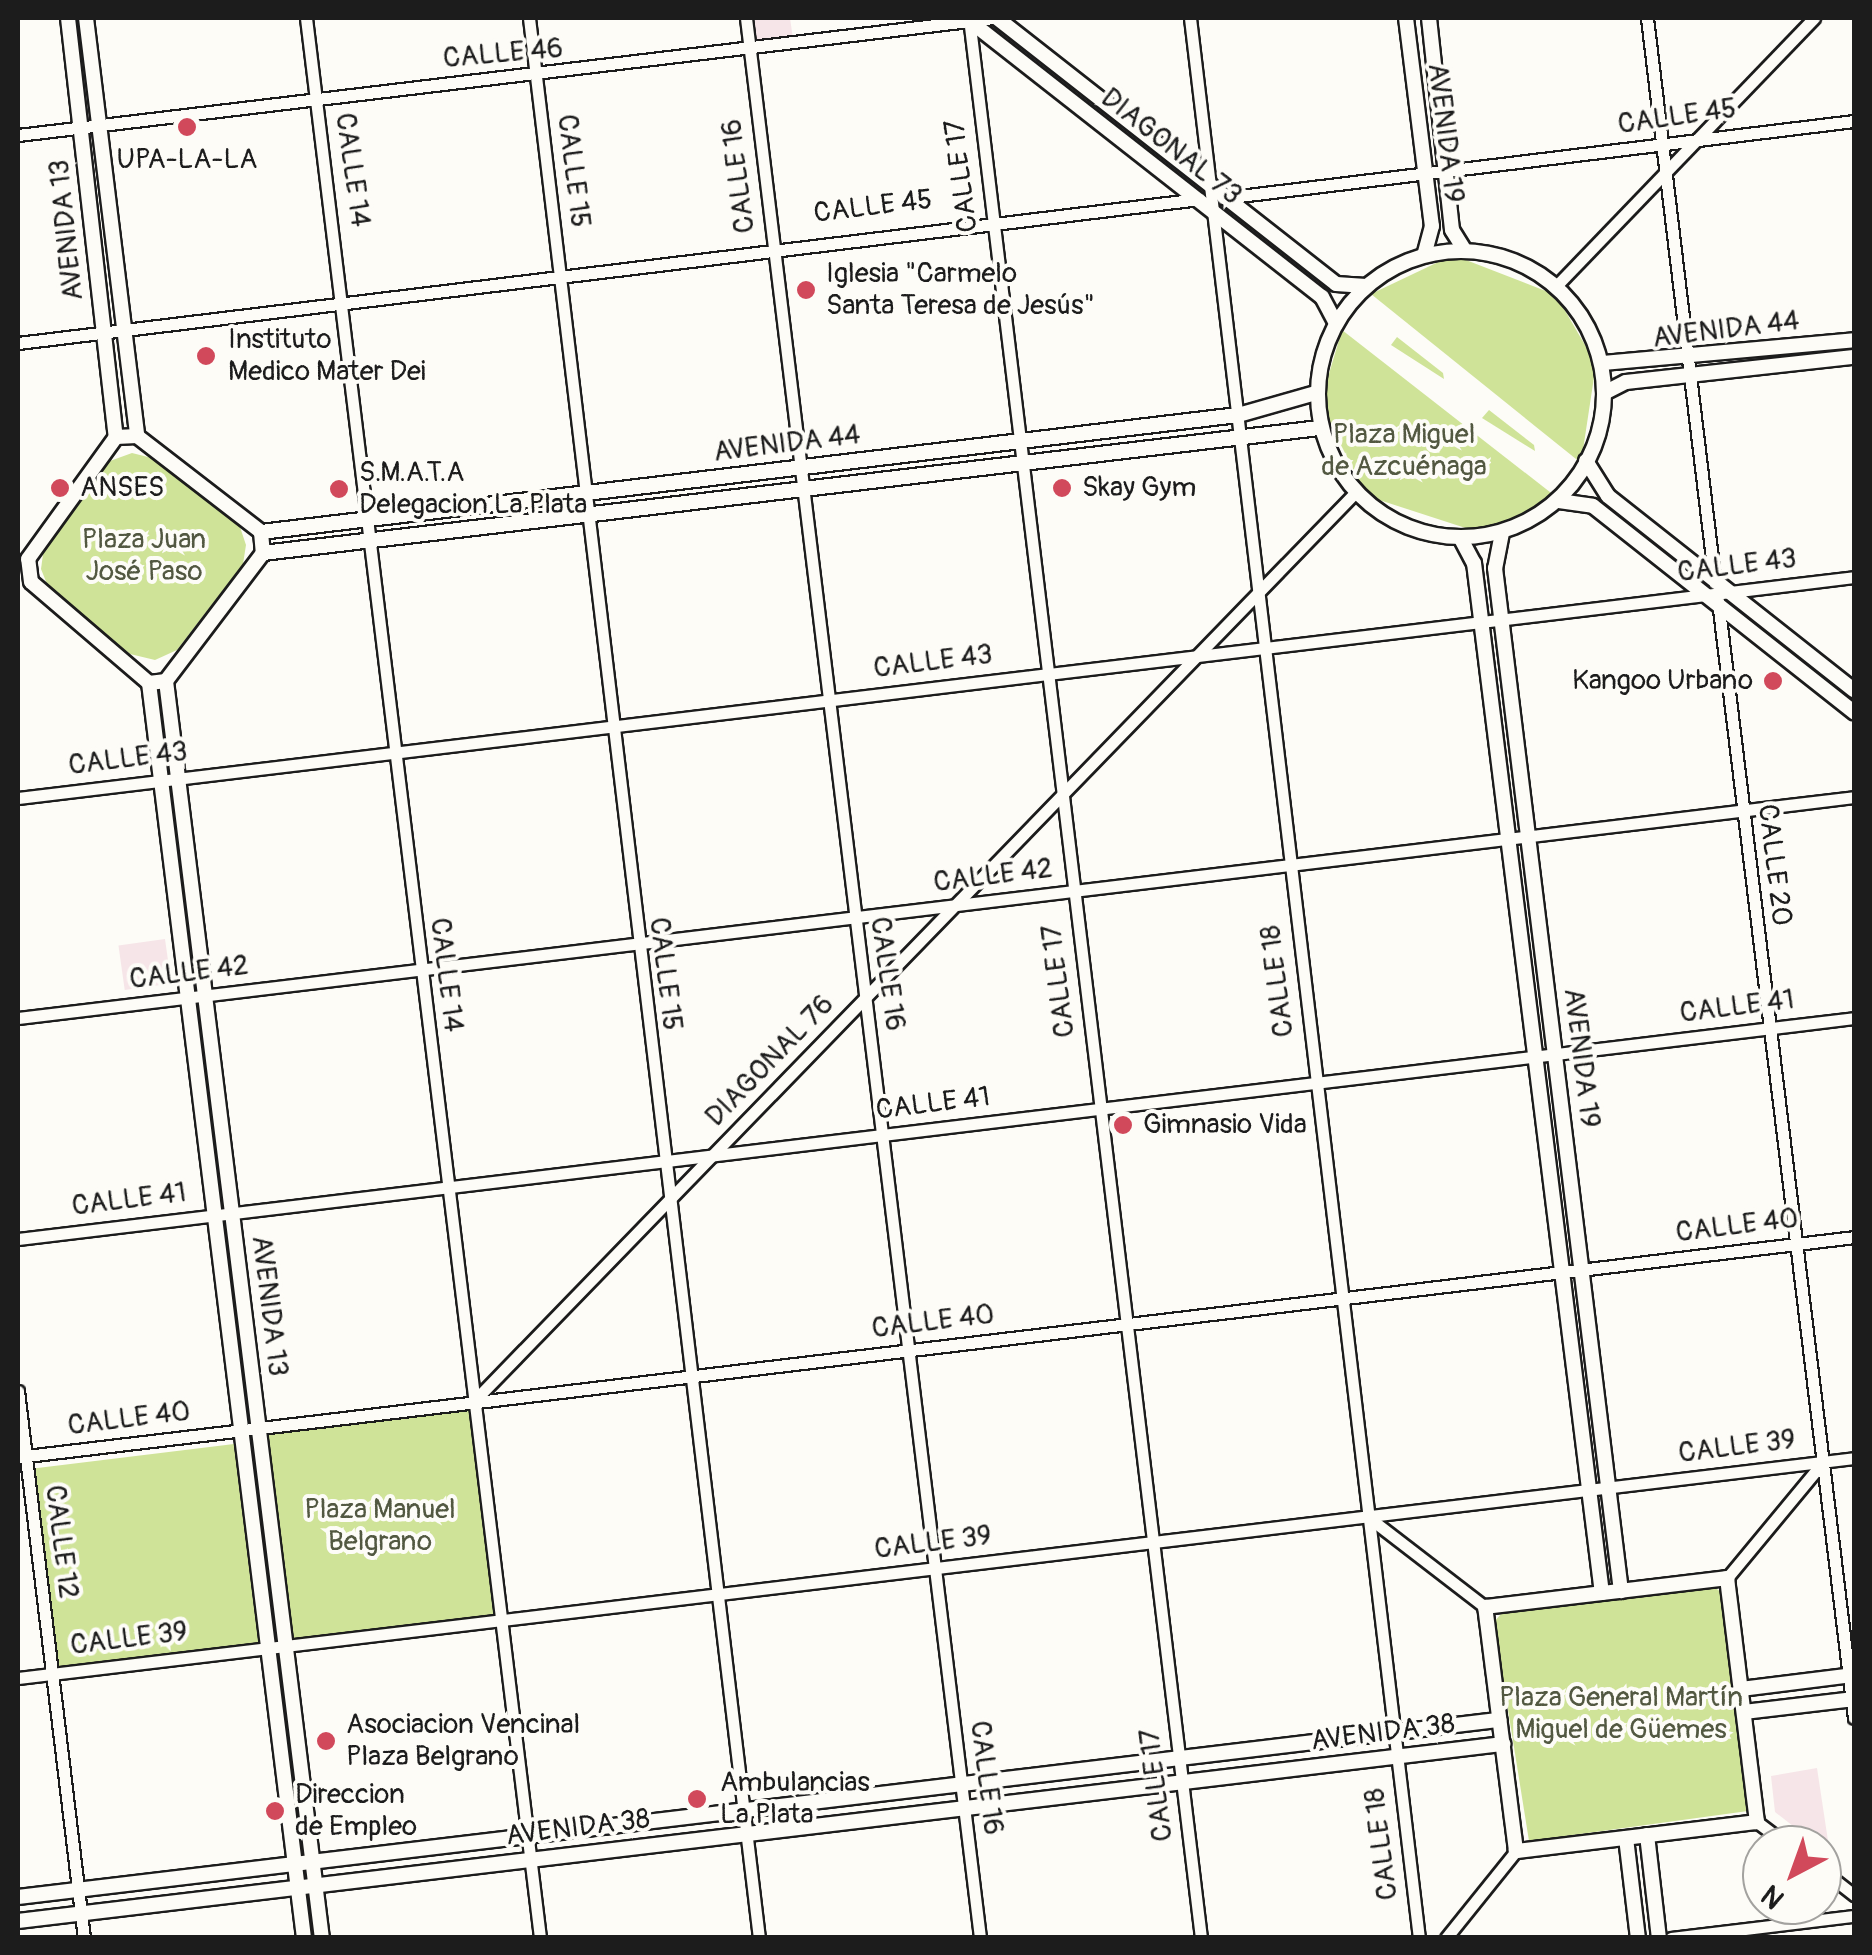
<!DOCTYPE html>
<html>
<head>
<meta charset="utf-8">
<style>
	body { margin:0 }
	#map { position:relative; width:1872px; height:1955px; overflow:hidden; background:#fdfcf7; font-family:Pangolin,sans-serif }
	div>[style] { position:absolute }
	.built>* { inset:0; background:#f6e5e8; transform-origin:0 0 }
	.green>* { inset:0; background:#cfe398; transform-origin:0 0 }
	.roads { filter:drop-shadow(2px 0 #1c1c1c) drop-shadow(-2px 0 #1c1c1c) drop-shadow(0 2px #1c1c1c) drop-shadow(0 -2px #1c1c1c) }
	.minor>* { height:11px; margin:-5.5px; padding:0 5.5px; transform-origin:5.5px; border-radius:5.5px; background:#fdfcf7 }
	.major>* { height:14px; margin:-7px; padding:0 7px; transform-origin:7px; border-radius:7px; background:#fdfcf7 }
	.major>.ring { margin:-7px; padding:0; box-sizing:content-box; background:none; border:14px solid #fdfcf7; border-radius:50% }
	.dots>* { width:28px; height:28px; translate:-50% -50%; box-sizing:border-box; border:5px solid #fdfcf7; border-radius:50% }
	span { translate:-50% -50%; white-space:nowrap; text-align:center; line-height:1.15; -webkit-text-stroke:8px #fdfcf7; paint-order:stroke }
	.street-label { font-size:28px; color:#1c1c1c }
	.poi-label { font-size:28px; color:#1c1c1c }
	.left { translate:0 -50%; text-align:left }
	.right { translate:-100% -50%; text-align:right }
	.park-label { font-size:28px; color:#525841 }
	.frame { position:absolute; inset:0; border:20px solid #1c1c1c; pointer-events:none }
	.north { position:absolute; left:1742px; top:1825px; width:100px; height:100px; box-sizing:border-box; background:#fdfcf7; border:2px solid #a3a29f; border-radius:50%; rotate:221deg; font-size:28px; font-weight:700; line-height:40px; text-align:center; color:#1c1c1c }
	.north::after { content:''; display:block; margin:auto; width:35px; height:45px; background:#d1495b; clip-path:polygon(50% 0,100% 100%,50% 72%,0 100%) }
</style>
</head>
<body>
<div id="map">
	<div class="built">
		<div style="clip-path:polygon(748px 18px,790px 18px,793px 39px,751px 46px)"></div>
		<div style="left:165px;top:939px;width:45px;height:47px;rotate:82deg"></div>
		<div style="clip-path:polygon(1817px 1768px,1830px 1854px,1830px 1855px,1775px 1812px,1771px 1776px)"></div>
	</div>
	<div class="green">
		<div style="clip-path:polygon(1453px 255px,1556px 295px,1596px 364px,1581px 463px,1371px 294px)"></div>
		<div style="clip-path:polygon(1342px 330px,1555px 496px,1484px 534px,1367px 496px,1320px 404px)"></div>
		<div style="clip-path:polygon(1397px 337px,1443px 373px,1444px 379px,1391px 345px)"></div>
		<div style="clip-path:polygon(1489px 410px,1534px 445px,1535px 451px,1482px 418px)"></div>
		<div style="clip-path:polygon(132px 453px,156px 459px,239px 524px,246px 545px,243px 564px,177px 650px,155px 660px,130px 654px,51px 594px,41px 569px,44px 547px,110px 461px)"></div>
		<div style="left:471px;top:1410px;width:207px;height:208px;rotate:83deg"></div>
		<div style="left:234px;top:1444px;width:201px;height:204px;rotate:83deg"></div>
		<div style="clip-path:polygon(1713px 1586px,1722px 1593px,1748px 1811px,1529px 1841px,1494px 1622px,1501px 1614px)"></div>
	</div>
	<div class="roads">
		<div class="minor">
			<div style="left:306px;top:18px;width:1934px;rotate:83.05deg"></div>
			<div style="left:529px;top:18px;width:1934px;rotate:83.17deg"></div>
			<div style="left:746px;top:18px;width:1934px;rotate:83.05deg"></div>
			<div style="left:969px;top:18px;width:1934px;rotate:83.11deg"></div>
			<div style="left:1190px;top:18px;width:1934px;rotate:83.2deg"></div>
			<div style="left:1647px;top:18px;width:569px;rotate:83.14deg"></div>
			<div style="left:18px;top:135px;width:982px;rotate:-6.84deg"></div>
			<div style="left:1223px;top:198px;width:636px;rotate:-6.96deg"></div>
			<div style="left:1558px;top:284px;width:369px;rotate:-46.1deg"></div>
			<div style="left:18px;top:343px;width:1190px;rotate:-6.95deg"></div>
			<div style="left:1718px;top:601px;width:1125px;rotate:83.06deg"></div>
			<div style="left:18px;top:798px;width:1849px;rotate:-6.86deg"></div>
			<div style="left:18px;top:1018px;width:1849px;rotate:-6.86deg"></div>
			<div style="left:18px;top:1239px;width:1849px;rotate:-6.86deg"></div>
			<div style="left:18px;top:1391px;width:551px;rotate:83.12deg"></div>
			<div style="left:473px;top:1402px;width:1264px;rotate:-45.87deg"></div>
			<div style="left:18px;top:1457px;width:1849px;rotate:-6.83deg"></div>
			<div style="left:1368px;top:1517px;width:148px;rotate:37.6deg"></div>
			<div style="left:1727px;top:1578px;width:151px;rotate:-50.4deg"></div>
			<div style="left:18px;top:1678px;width:1849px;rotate:-6.83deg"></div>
			<div style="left:1757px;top:1822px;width:39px;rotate:37deg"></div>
			<div style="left:1822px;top:1870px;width:41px;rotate:38deg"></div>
			<div style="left:1446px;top:1938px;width:112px;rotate:-51.2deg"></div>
			<div style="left:1671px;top:1938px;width:184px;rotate:-6.9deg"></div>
		</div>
		<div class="major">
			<div style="left:68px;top:18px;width:422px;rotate:83.5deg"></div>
			<div style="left:86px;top:18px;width:421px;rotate:83deg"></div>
			<div style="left:966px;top:18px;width:452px;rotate:38.1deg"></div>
			<div style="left:1322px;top:297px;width:30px;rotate:62deg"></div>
			<div style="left:997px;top:18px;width:431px;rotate:38.1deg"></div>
			<div style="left:1336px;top:284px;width:30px;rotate:4deg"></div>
			<div style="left:1406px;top:18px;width:210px;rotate:82.9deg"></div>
			<div style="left:1432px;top:226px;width:28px;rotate:105deg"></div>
			<div style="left:1429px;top:18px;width:213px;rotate:83.8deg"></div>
			<div style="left:1452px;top:230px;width:22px;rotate:58deg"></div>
			<div class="ring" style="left:1318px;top:251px;width:272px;height:272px"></div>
			<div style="left:1603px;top:363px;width:252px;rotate:-5.2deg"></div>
			<div style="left:1606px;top:392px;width:22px;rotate:-27deg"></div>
			<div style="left:1626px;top:382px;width:229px;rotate:-6.3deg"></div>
			<div style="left:137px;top:436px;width:157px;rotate:37.7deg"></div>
			<div style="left:261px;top:532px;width:21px;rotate:85deg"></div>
			<div style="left:263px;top:553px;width:161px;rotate:127.2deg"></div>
			<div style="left:166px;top:681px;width:17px;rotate:173deg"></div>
			<div style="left:149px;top:683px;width:155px;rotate:-139.4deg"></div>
			<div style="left:31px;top:582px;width:23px;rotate:-97deg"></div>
			<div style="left:28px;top:559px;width:150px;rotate:-54.2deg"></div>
			<div style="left:116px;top:437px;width:21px;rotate:-3deg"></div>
			<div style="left:1586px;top:461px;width:41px;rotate:57.8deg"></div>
			<div style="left:1608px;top:496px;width:313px;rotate:38.3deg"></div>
			<div style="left:1559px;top:501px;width:34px;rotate:8deg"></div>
			<div style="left:1593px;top:506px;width:333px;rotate:38.3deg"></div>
			<div style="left:261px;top:532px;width:984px;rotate:-6.83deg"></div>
			<div style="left:1238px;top:415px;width:80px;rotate:-15.9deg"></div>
			<div style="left:1502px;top:533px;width:36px;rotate:101deg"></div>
			<div style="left:1495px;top:568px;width:1031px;rotate:82.98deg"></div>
			<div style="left:1461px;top:539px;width:27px;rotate:62deg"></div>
			<div style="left:1474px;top:563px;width:1038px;rotate:82.92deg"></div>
			<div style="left:263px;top:553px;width:1063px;rotate:-6.75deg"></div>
			<div style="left:166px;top:681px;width:1267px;rotate:82.93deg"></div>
			<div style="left:149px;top:683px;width:1265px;rotate:82.96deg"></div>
			<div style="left:1727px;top:1578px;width:246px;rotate:83deg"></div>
			<div style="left:1757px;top:1822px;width:243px;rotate:173.1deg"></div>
			<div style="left:1516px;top:1851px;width:246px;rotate:-97.2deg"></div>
			<div style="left:1485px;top:1607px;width:244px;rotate:-6.8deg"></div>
			<div style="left:1741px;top:1689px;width:114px;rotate:-7.1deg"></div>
			<div style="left:1744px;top:1712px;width:111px;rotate:-6.7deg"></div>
			<div style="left:1647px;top:1835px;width:104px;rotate:83.4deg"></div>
			<div style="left:1626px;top:1838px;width:101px;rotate:83.2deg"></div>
			<div style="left:18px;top:1897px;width:1492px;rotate:-6.82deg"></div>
			<div style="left:18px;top:1921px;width:1496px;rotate:-6.8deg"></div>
		</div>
	</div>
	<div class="dots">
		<div style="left:187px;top:127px;background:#d1495b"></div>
		<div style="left:806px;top:290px;background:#d1495b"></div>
		<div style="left:206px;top:356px;background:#d1495b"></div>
		<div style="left:60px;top:488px;background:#d1495b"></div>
		<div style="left:1062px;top:488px;background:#d1495b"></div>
		<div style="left:339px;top:489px;background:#d1495b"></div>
		<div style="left:1773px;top:681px;background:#d1495b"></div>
		<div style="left:1123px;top:1125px;background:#d1495b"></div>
		<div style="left:326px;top:1741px;background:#d1495b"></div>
		<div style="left:697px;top:1799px;background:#d1495b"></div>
		<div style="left:275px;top:1811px;background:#d1495b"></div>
	</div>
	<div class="street-label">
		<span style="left:503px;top:54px;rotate:-5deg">CALLE 46</span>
		<span style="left:1677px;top:117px;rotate:-8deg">CALLE 45</span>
		<span style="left:1445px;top:133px;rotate:83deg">AVENIDA 19</span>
		<span style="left:1171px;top:147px;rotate:38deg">DIAGONAL 73</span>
		<span style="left:352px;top:170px;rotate:82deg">CALLE 14</span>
		<span style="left:573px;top:171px;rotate:83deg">CALLE 15</span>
		<span style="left:739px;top:176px;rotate:-97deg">CALLE 16</span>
		<span style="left:962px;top:176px;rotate:-97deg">CALLE 17</span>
		<span style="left:873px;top:207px;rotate:-7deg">CALLE 45</span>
		<span style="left:67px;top:230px;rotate:-96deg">AVENIDA 13</span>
		<span style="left:1726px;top:330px;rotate:-7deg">AVENIDA 44</span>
		<span style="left:787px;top:444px;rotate:-7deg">AVENIDA 44</span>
		<span style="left:1737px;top:566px;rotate:-7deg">CALLE 43</span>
		<span style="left:933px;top:662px;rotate:-7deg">CALLE 43</span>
		<span style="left:128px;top:759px;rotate:-7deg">CALLE 43</span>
		<span style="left:1774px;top:865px;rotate:83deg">CALLE 20</span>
		<span style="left:993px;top:876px;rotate:-7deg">CALLE 42</span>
		<span style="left:189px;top:973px;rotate:-7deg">CALLE 42</span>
		<span style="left:665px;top:974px;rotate:83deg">CALLE 15</span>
		<span style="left:887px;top:974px;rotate:82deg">CALLE 16</span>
		<span style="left:446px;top:975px;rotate:83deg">CALLE 14</span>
		<span style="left:1059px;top:981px;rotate:-97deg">CALLE 17</span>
		<span style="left:1278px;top:981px;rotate:-97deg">CALLE 18</span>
		<span style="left:1737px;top:1007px;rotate:-7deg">CALLE 41</span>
		<span style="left:1581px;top:1058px;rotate:83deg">AVENIDA 19</span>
		<span style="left:770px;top:1061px;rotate:-46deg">DIAGONAL 76</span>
		<span style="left:933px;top:1104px;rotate:-7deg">CALLE 41</span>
		<span style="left:129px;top:1200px;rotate:-7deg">CALLE 41</span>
		<span style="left:1737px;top:1226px;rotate:-7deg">CALLE 40</span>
		<span style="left:269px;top:1306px;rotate:83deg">AVENIDA 13</span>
		<span style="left:933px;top:1322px;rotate:-7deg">CALLE 40</span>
		<span style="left:129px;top:1419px;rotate:-7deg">CALLE 40</span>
		<span style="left:1737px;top:1447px;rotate:-7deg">CALLE 39</span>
		<span style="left:61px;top:1542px;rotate:83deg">CALLE 12</span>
		<span style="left:933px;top:1543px;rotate:-7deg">CALLE 39</span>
		<span style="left:129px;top:1639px;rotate:-7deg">CALLE 39</span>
		<span style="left:1383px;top:1733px;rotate:-7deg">AVENIDA 38</span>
		<span style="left:986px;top:1778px;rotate:83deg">CALLE 16</span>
		<span style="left:1157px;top:1785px;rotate:-97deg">CALLE 17</span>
		<span style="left:578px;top:1828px;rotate:-7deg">AVENIDA 38</span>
		<span style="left:1382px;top:1844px;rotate:-97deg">CALLE 18</span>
	</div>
	<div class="poi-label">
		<span style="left:187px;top:160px">UPA-LA-LA</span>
		<span class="left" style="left:826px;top:290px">Iglesia "Carmelo<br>Santa Teresa de Jesús"</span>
		<span class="left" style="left:228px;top:356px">Instituto<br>Medico Mater Dei</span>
		<span class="left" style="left:359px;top:489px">S.M.A.T.A<br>Delegacion La Plata</span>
		<span class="left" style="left:80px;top:488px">ANSES</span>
		<span class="left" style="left:1082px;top:488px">Skay Gym</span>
		<span class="right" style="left:1753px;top:681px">Kangoo Urbano</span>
		<span class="left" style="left:1143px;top:1125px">Gimnasio Vida</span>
		<span class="left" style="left:346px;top:1741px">Asociacion Vencinal<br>Plaza Belgrano</span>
		<span class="left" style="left:720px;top:1799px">Ambulancias<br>La Plata</span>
		<span class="left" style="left:295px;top:1811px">Direccion<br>de Empleo</span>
	</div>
	<div class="park-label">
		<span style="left:1404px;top:451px">Plaza Miguel<br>de Azcuénaga</span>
		<span style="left:144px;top:556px">Plaza Juan<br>José Paso</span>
		<span style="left:380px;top:1526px">Plaza Manuel<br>Belgrano</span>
		<span style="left:1621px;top:1714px">Plaza General Martín<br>Miguel de Güemes</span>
	</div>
	<div class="frame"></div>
	<div class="north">N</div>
</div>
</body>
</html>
